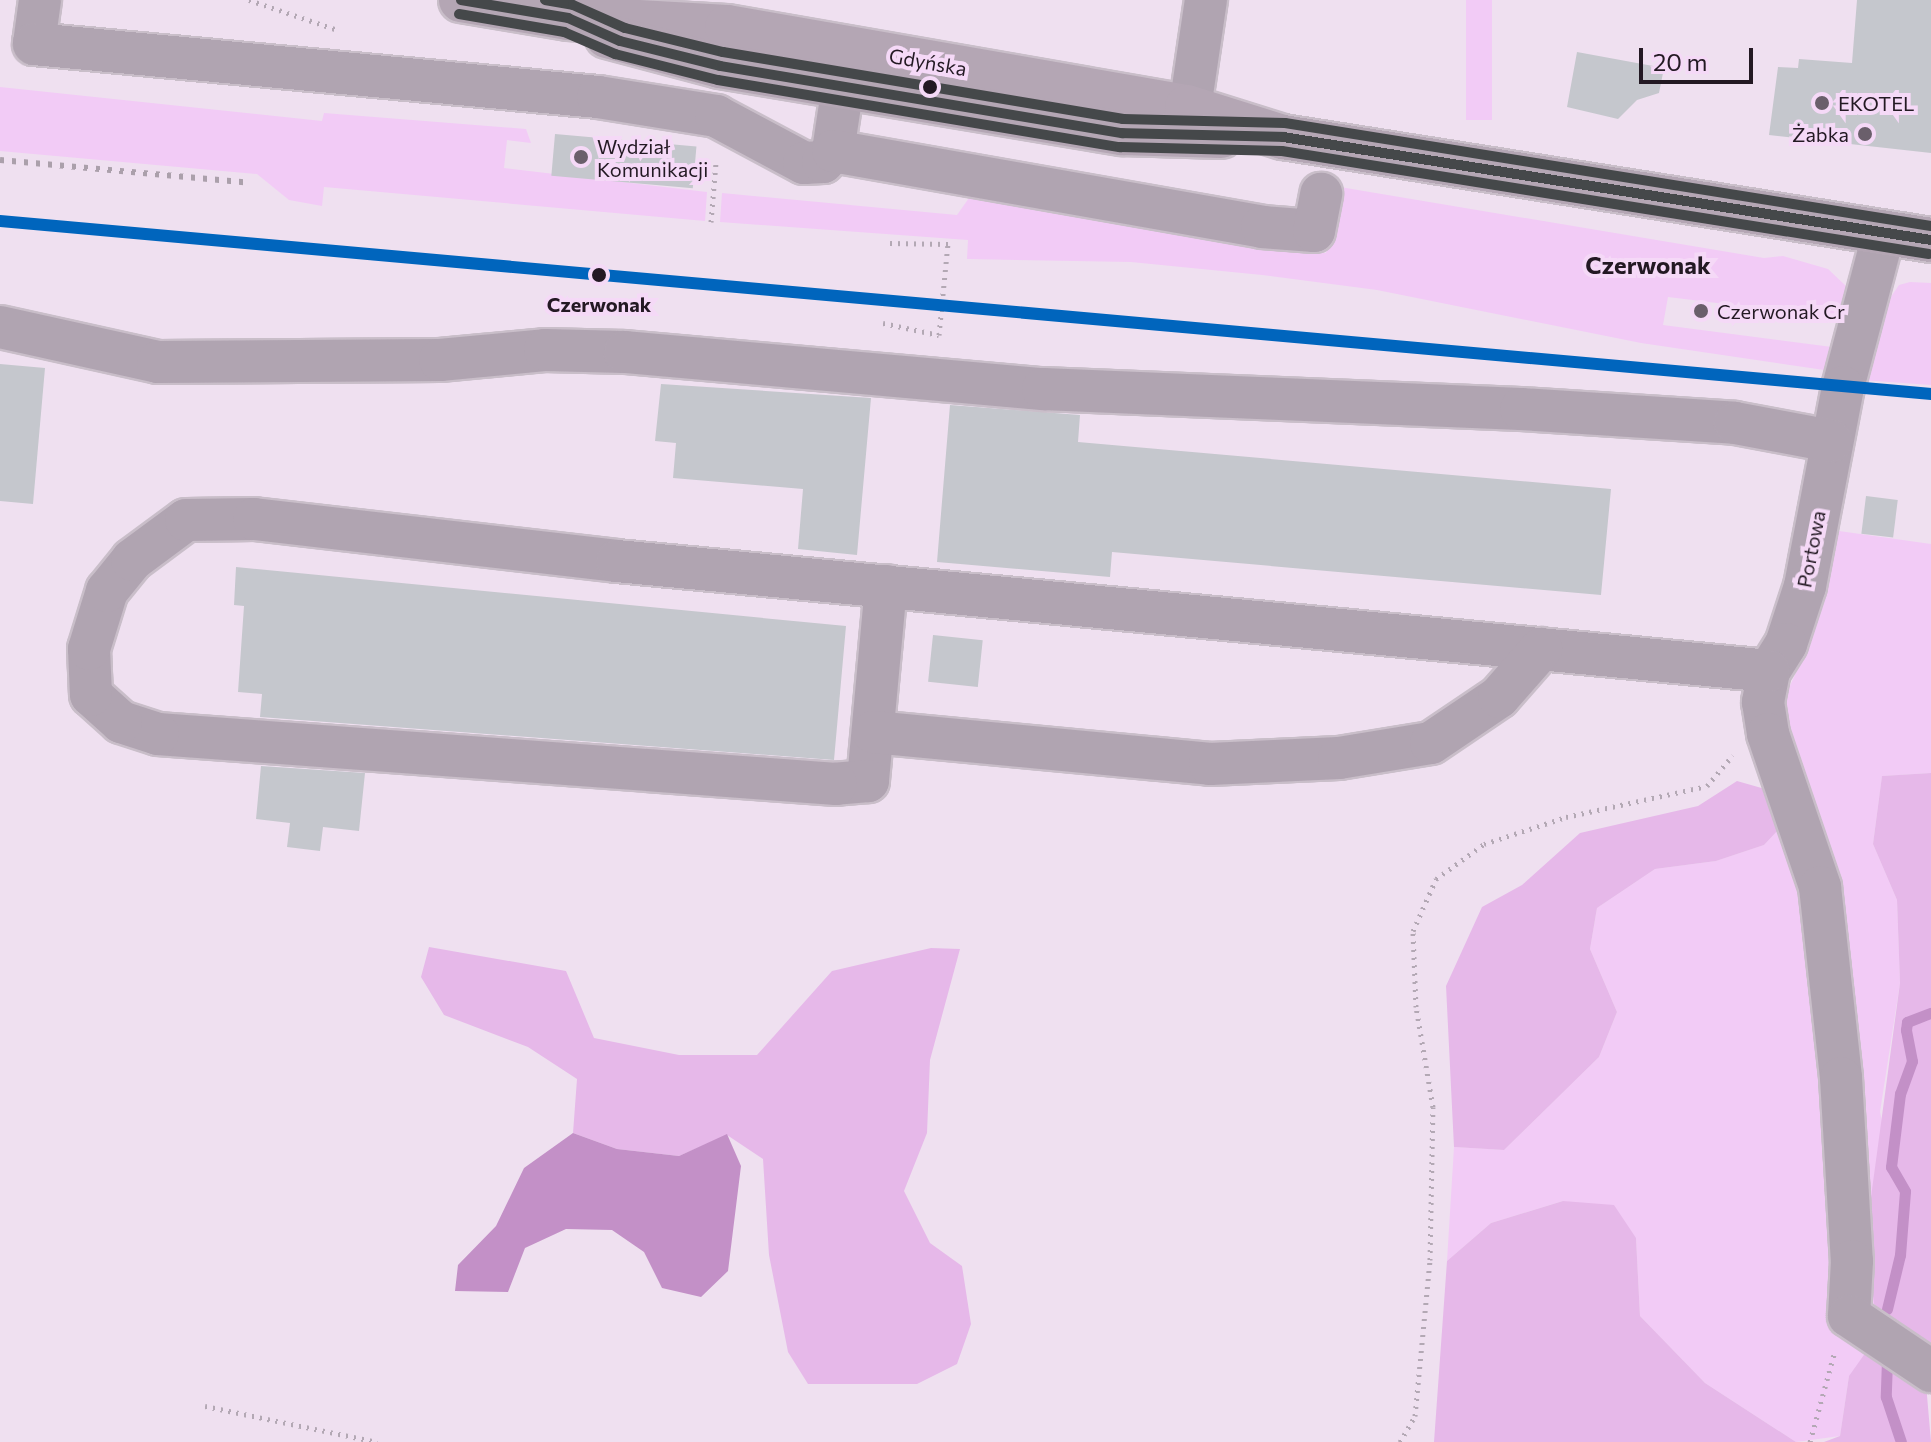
<!DOCTYPE html>
<html>
<head>
<meta charset="utf-8">
<style>
	body { margin:0 }
	#map { position:relative; width:1931px; height:1442px; overflow:hidden; background:#efe0f0; font-family:Commissioner,sans-serif }
	div>[style] { position:absolute }
	.green>* { inset:0; background:#f2cbf6; transform-origin:0 0 }
	.forest>* { inset:0; background:#e6b8e9 }
	.water>* { inset:0; background:#c390c7 }
	.stream>* { height:11px; margin:-5.5px; padding:0 5.5px; transform-origin:5.5px; border-radius:5.5px; background:#c390c7 }
	.building>* { inset:0; background:#c5c7cd; transform-origin:0 0 }
	.path>* { height:5px; margin-top:-2.5px; transform-origin:0; background:repeating-linear-gradient(90deg,#b3a8b4 0 2px,transparent 0 8px) }
	.roads { filter:drop-shadow(2px 0 #c9bec9) drop-shadow(-2px 0 #c9bec9) drop-shadow(0 2px #c9bec9) drop-shadow(0 -2px #c9bec9) }
	.minor>* { height:42px; margin:-21px; padding:0 21px; transform-origin:21px; border-radius:21px; background:#b0a4b1 }
	.major>* { height:44px; margin:-22px; padding:0 22px; transform-origin:22px; border-radius:22px; background:#b4a6b4 }
	.rail>* { height:6px; margin-top:-3px; transform-origin:0; background:repeating-linear-gradient(90deg,#aba0ab 0 4px,transparent 0 12px) }
	.bus-1>* { height:10px; margin:-5px; padding:0 5px; transform-origin:5px; border-radius:5px; background:#45484a }
	.bus-2>* { height:10px; margin:-5px; padding:0 5px; transform-origin:5px; border-radius:5px; background:#45484a }
	.bus-3>* { height:10px; margin:-5px; padding:0 5px; transform-origin:5px; border-radius:5px; background:#45484a }
	.rail-1>* { height:12px; margin:-6px; padding:0 6px; transform-origin:6px; border-radius:6px; background:#0065bd }
	.dots>* { width:22px; height:22px; translate:-50% -50%; box-sizing:border-box; border:4px solid #f5d9f7; border-radius:50% }
	span { translate:-50% -50%; white-space:nowrap; text-align:center; line-height:1.15; -webkit-text-stroke:8px #f5d9f7; paint-order:stroke }
	.street-label { font-size:20px; color:#231923 }
	.poi-label { font-size:20px; color:#231923 }
	.left { translate:0 -50%; text-align:left }
	.right { translate:-100% -50%; text-align:right }
	.stop-label { font-size:20px; color:#231923; font-weight:700 }
	.quarter-label { font-size:24px; color:#231923; font-weight:700 }
	.scale { position:absolute; left:1639px; top:48px; width:114px; height:36px; box-sizing:border-box; border:4px solid #231923; border-top:0; padding-left:10px; font-size:24px; line-height:28px; white-space:nowrap; color:#231923; -webkit-text-stroke:6px #f5d9f7; paint-order:stroke }
</style>
</head>
<body>
<div id="map">
	<div class="green">
		<div style="left:1466px;top:0;width:26px;height:120px"></div>
		<div style="clip-path:polygon(0 87px,322px 121px,324px 113px,526px 129px,531px 143px,507px 140px,504px 168px,707px 192px,705px 221px,324px 187px,322px 206px,289px 200px,257px 174px,0 151px)"></div>
		<div style="clip-path:polygon(1340px 187px,1764px 258px,1783px 256px,1828px 269px,1847px 287px,1839px 318px,1668px 297px,1663px 325px,1832px 347px,1824px 370px,1641px 343px,1377px 290px,1262px 275px,1131px 262px,967px 259px,968px 240px,720px 222px,722px 193px,957px 215px,969px 198px,1326px 253px)"></div>
		<div style="clip-path:polygon(1910px 282px,1931px 283px,1931px 385px,1861px 380px,1888px 301px,1899px 285px)"></div>
		<div style="clip-path:polygon(1832px 530px,1931px 544px,1931px 773px,1882px 776px,1873px 844px,1897px 900px,1900px 983px,1880px 1112px,1931px 1354px,1931px 1394px,1926px 1384px,1849px 1376px,1840px 1436px,1796px 1442px,1705px 1383px,1640px 1316px,1636px 1238px,1563px 1201px,1491px 1223px,1447px 1261px,1454px 1147px,1504px 1150px,1599px 1057px,1617px 1012px,1590px 949px,1597px 908px,1655px 869px,1716px 861px,1764px 845px,1781px 827px,1784px 699px,1809px 644px)"></div>
	</div>
	<div class="forest">
		<div style="clip-path:polygon(1931px 773px,1931px 1354px,1874px 1304px,1866px 1234px,1900px 983px,1897px 900px,1873px 844px,1882px 776px)"></div>
		<div style="clip-path:polygon(1737px 781px,1765px 789px,1781px 827px,1764px 845px,1716px 861px,1655px 869px,1597px 908px,1590px 949px,1617px 1012px,1599px 1057px,1504px 1150px,1454px 1147px,1446px 986px,1482px 907px,1522px 885px,1580px 833px,1698px 806px)"></div>
		<div style="clip-path:polygon(429px 947px,566px 971px,594px 1038px,679px 1055px,757px 1055px,832px 971px,931px 948px,960px 949px,930px 1060px,927px 1133px,904px 1191px,930px 1243px,962px 1266px,971px 1324px,957px 1364px,917px 1384px,808px 1384px,788px 1352px,769px 1255px,763px 1159px,727px 1135px,679px 1156px,617px 1149px,573px 1133px,577px 1079px,528px 1047px,444px 1015px,421px 977px)"></div>
		<div style="clip-path:polygon(1563px 1201px,1614px 1205px,1636px 1238px,1640px 1316px,1705px 1383px,1796px 1442px,1434px 1442px,1447px 1261px,1491px 1223px)"></div>
		<div style="clip-path:polygon(1866px 1352px,1926px 1384px,1931px 1442px,1824px 1442px,1840px 1436px,1849px 1376px)"></div>
	</div>
	<div class="water">
		<div style="clip-path:polygon(573px 1133px,617px 1149px,679px 1156px,727px 1134px,741px 1166px,728px 1271px,701px 1297px,662px 1288px,644px 1252px,612px 1230px,566px 1229px,525px 1248px,508px 1292px,455px 1291px,458px 1265px,496px 1226px,524px 1168px)"></div>
	</div>
	<div class="stream">
		<div style="left:1887px;top:1309px;width:56px;rotate:-76.5deg"></div>
		<div style="left:1900px;top:1255px;width:64px;rotate:-85.5deg"></div>
		<div style="left:1905px;top:1191px;width:28px;rotate:-120deg"></div>
		<div style="left:1891px;top:1167px;width:74px;rotate:-83deg"></div>
		<div style="left:1900px;top:1094px;width:35px;rotate:-70deg"></div>
		<div style="left:1912px;top:1061px;width:32px;rotate:-101deg"></div>
		<div style="left:1906px;top:1030px;width:8px;rotate:-83deg"></div>
		<div style="left:1907px;top:1022px;width:26px;rotate:-21deg"></div>
		<div style="left:1887px;top:1360px;width:37px;rotate:92deg"></div>
		<div style="left:1886px;top:1397px;width:47px;rotate:71.6deg"></div>
	</div>
	<div class="building">
		<div style="clip-path:polygon(1857px 0,1931px 0,1931px 153px,1769px 135px,1778px 67px,1798px 68px,1799px 59px,1852px 63px)"></div>
		<div style="clip-path:polygon(1577px 52px,1664px 68px,1659px 93px,1637px 100px,1618px 119px,1567px 107px)"></div>
		<div style="left:555px;top:134px;width:142px;height:42px;rotate:5deg"></div>
		<div style="clip-path:polygon(0 364px,45px 368px,33px 504px,0 501px)"></div>
		<div style="clip-path:polygon(661px 384px,871px 398px,857px 555px,798px 549px,803px 489px,673px 478px,676px 443px,655px 441px)"></div>
		<div style="clip-path:polygon(950px 405px,1080px 415px,1078px 442px,1611px 489px,1601px 595px,1112px 552px,1110px 577px,937px 562px)"></div>
		<div style="left:1866px;top:496px;width:32px;height:38px;rotate:7deg"></div>
		<div style="clip-path:polygon(236px 567px,846px 626px,834px 760px,260px 717px,262px 694px,238px 692px,244px 606px,234px 605px)"></div>
		<div style="left:933px;top:635px;width:50px;height:47px;rotate:6deg"></div>
		<div style="clip-path:polygon(261px 766px,365px 773px,359px 831px,323px 827px,320px 851px,287px 847px,290px 823px,256px 819px)"></div>
	</div>
	<div class="path">
		<div style="left:249px;top:0;width:91px;rotate:18.6deg"></div>
		<div style="left:711px;top:222px;width:60px;rotate:-85.2deg"></div>
		<div style="left:883px;top:323px;width:57px;rotate:12.1deg"></div>
		<div style="left:939px;top:335px;width:91px;rotate:-84.4deg"></div>
		<div style="left:948px;top:244px;width:58px;rotate:-179deg"></div>
		<div style="left:205px;top:1406px;width:176px;rotate:11.8deg"></div>
		<div style="left:1400px;top:1442px;width:30px;rotate:-60deg"></div>
		<div style="left:1415px;top:1416px;width:157px;rotate:-84.5deg"></div>
		<div style="left:1430px;top:1260px;width:153px;rotate:-88.9deg"></div>
		<div style="left:1433px;top:1107px;width:101px;rotate:-99.6deg"></div>
		<div style="left:1416px;top:1007px;width:76px;rotate:-92.3deg"></div>
		<div style="left:1413px;top:931px;width:57px;rotate:-66.1deg"></div>
		<div style="left:1436px;top:879px;width:59px;rotate:-36.1deg"></div>
		<div style="left:1484px;top:844px;width:86px;rotate:-18.2deg"></div>
		<div style="left:1566px;top:817px;width:144px;rotate:-12.4deg"></div>
		<div style="left:1707px;top:786px;width:40px;rotate:-50deg"></div>
		<div style="left:1810px;top:1442px;width:91px;rotate:-74.7deg"></div>
	</div>
	<div class="roads">
		<div class="minor">
			<div style="left:40px;top:0;width:44px;rotate:97.8deg"></div>
			<div style="left:34px;top:44px;width:566px;rotate:5.37deg"></div>
			<div style="left:598px;top:97px;width:120px;rotate:9.1deg"></div>
			<div style="left:716px;top:116px;width:100px;rotate:28.1deg"></div>
			<div style="left:804px;top:163px;width:19px;rotate:-3deg"></div>
			<div style="left:823px;top:162px;width:15px;rotate:-48deg"></div>
			<div style="left:833px;top:151px;width:66px;rotate:-81.3deg"></div>
			<div style="left:843px;top:86px;width:32px;rotate:-49deg"></div>
			<div style="left:1186px;top:135px;width:136px;rotate:-81.6deg"></div>
			<div style="left:833px;top:151px;width:436px;rotate:10deg"></div>
			<div style="left:1262px;top:227px;width:52px;rotate:4.4deg"></div>
			<div style="left:1314px;top:231px;width:38px;rotate:-79deg"></div>
			<div style="left:1883px;top:236px;width:156px;rotate:104.8deg"></div>
			<div style="left:1843px;top:387px;width:203px;rotate:100.8deg"></div>
			<div style="left:1805px;top:586px;width:61px;rotate:108.1deg"></div>
			<div style="left:1786px;top:644px;width:32px;rotate:122deg"></div>
			<div style="left:1769px;top:671px;width:32px;rotate:101deg"></div>
			<div style="left:1763px;top:702px;width:32px;rotate:81deg"></div>
			<div style="left:1768px;top:734px;width:162px;rotate:71.2deg"></div>
			<div style="left:1820px;top:887px;width:192px;rotate:83.7deg"></div>
			<div style="left:1841px;top:1078px;width:183px;rotate:86.6deg"></div>
			<div style="left:1852px;top:1261px;width:55px;rotate:93.1deg"></div>
			<div style="left:1849px;top:1316px;width:99px;rotate:33.9deg"></div>
			<div style="left:0;top:327px;width:162px;rotate:12.5deg"></div>
			<div style="left:158px;top:362px;width:282px;rotate:-0.4deg"></div>
			<div style="left:440px;top:360px;width:105px;rotate:-5.4deg"></div>
			<div style="left:545px;top:350px;width:80px;rotate:1.4deg"></div>
			<div style="left:625px;top:352px;width:420px;rotate:5.1deg"></div>
			<div style="left:1043px;top:389px;width:478px;rotate:2.4deg"></div>
			<div style="left:1521px;top:409px;width:214px;rotate:3.7deg"></div>
			<div style="left:1735px;top:423px;width:98px;rotate:10.6deg"></div>
			<div style="left:886px;top:586px;width:196px;rotate:95.3deg"></div>
			<div style="left:868px;top:781px;width:32px;rotate:175deg"></div>
			<div style="left:836px;top:784px;width:680px;rotate:-175.78deg"></div>
			<div style="left:158px;top:734px;width:39px;rotate:-162deg"></div>
			<div style="left:121px;top:722px;width:40px;rotate:-138deg"></div>
			<div style="left:91px;top:695px;width:46px;rotate:-92.5deg"></div>
			<div style="left:89px;top:649px;width:61px;rotate:-72.8deg"></div>
			<div style="left:107px;top:591px;width:40px;rotate:-51deg"></div>
			<div style="left:132px;top:560px;width:67px;rotate:-36.5deg"></div>
			<div style="left:186px;top:520px;width:68px;rotate:-0.8deg"></div>
			<div style="left:254px;top:519px;width:365px;rotate:6.6deg"></div>
			<div style="left:617px;top:561px;width:1157px;rotate:5.45deg"></div>
			<div style="left:873px;top:732px;width:339px;rotate:5.4deg"></div>
			<div style="left:1210px;top:764px;width:129px;rotate:-2.7deg"></div>
			<div style="left:1339px;top:758px;width:93px;rotate:-9.3deg"></div>
			<div style="left:1431px;top:743px;width:82px;rotate:-34.1deg"></div>
			<div style="left:1499px;top:697px;width:64px;rotate:-48.8deg"></div>
		</div>
		<div class="major">
			<div style="left:461px;top:0;width:109px;rotate:9.5deg"></div>
			<div style="left:568px;top:18px;width:159px;rotate:3.2deg"></div>
			<div style="left:727px;top:27px;width:467px;rotate:9.9deg"></div>
			<div style="left:1187px;top:107px;width:101px;rotate:17.4deg"></div>
			<div style="left:1283px;top:137px;width:656px;rotate:9.03deg"></div>
			<div style="left:607px;top:36px;width:117px;rotate:14.9deg"></div>
			<div style="left:720px;top:66px;width:408px;rotate:9.5deg"></div>
			<div style="left:1122px;top:133px;width:99px;rotate:1.7deg"></div>
		</div>
	</div>
	<div class="rail">
		<div style="left:0;top:160px;width:245px;rotate:5.2deg"></div>
	</div>
	<div class="bus-1">
		<div style="left:461px;top:0;width:109px;rotate:9.5deg"></div>
		<div style="left:568px;top:18px;width:57px;rotate:23.9deg"></div>
		<div style="left:620px;top:41px;width:103px;rotate:14deg"></div>
		<div style="left:720px;top:66px;width:408px;rotate:9.5deg"></div>
		<div style="left:1122px;top:133px;width:161px;rotate:1.4deg"></div>
		<div style="left:1283px;top:137px;width:656px;rotate:9.03deg"></div>
	</div>
	<div class="bus-2">
		<div style="left:459px;top:14px;width:107px;rotate:9.7deg"></div>
		<div style="left:564px;top:32px;width:56px;rotate:23.3deg"></div>
		<div style="left:615px;top:54px;width:106px;rotate:14.2deg"></div>
		<div style="left:718px;top:80px;width:408px;rotate:9.5deg"></div>
		<div style="left:1120px;top:147px;width:162px;rotate:1.4deg"></div>
		<div style="left:1282px;top:151px;width:655px;rotate:9.05deg"></div>
	</div>
	<div class="bus-3">
		<div style="left:545px;top:0;width:28px;rotate:10deg"></div>
		<div style="left:573px;top:5px;width:57px;rotate:23.9deg"></div>
		<div style="left:625px;top:28px;width:101px;rotate:13.8deg"></div>
		<div style="left:723px;top:52px;width:406px;rotate:9.5deg"></div>
		<div style="left:1123px;top:119px;width:162px;rotate:1.4deg"></div>
		<div style="left:1285px;top:123px;width:654px;rotate:9.06deg"></div>
	</div>
	<div class="rail-1">
		<div style="left:0;top:221px;width:1939px;rotate:5.12deg"></div>
	</div>
	<div class="dots">
		<div style="left:930px;top:87px;background:#231923"></div>
		<div style="left:1822px;top:103px;background:#6a5f6b"></div>
		<div style="left:1865px;top:134px;background:#6a5f6b"></div>
		<div style="left:581px;top:157px;background:#6a5f6b"></div>
		<div style="left:599px;top:275px;background:#231923"></div>
		<div style="left:1701px;top:311px;background:#6a5f6b"></div>
	</div>
	<div class="street-label">
		<span style="left:928px;top:62px;rotate:10deg">Gdyńska</span>
		<span style="left:1811px;top:549px;rotate:-79deg">Portowa</span>
	</div>
	<div class="poi-label">
		<span class="left" style="left:1838px;top:103px">EKOTEL</span>
		<span class="right" style="left:1849px;top:134px">Żabka</span>
		<span class="left" style="left:597px;top:158px">Wydział<br>Komunikacji</span>
		<span class="left" style="left:1717px;top:311px">Czerwonak Cr</span>
	</div>
	<div class="stop-label">
		<span style="left:599px;top:304px">Czerwonak</span>
	</div>
	<div class="quarter-label">
		<span style="left:1648px;top:265px">Czerwonak</span>
	</div>
	<div class="scale">20 m</div>
</div>
</body>
</html>
